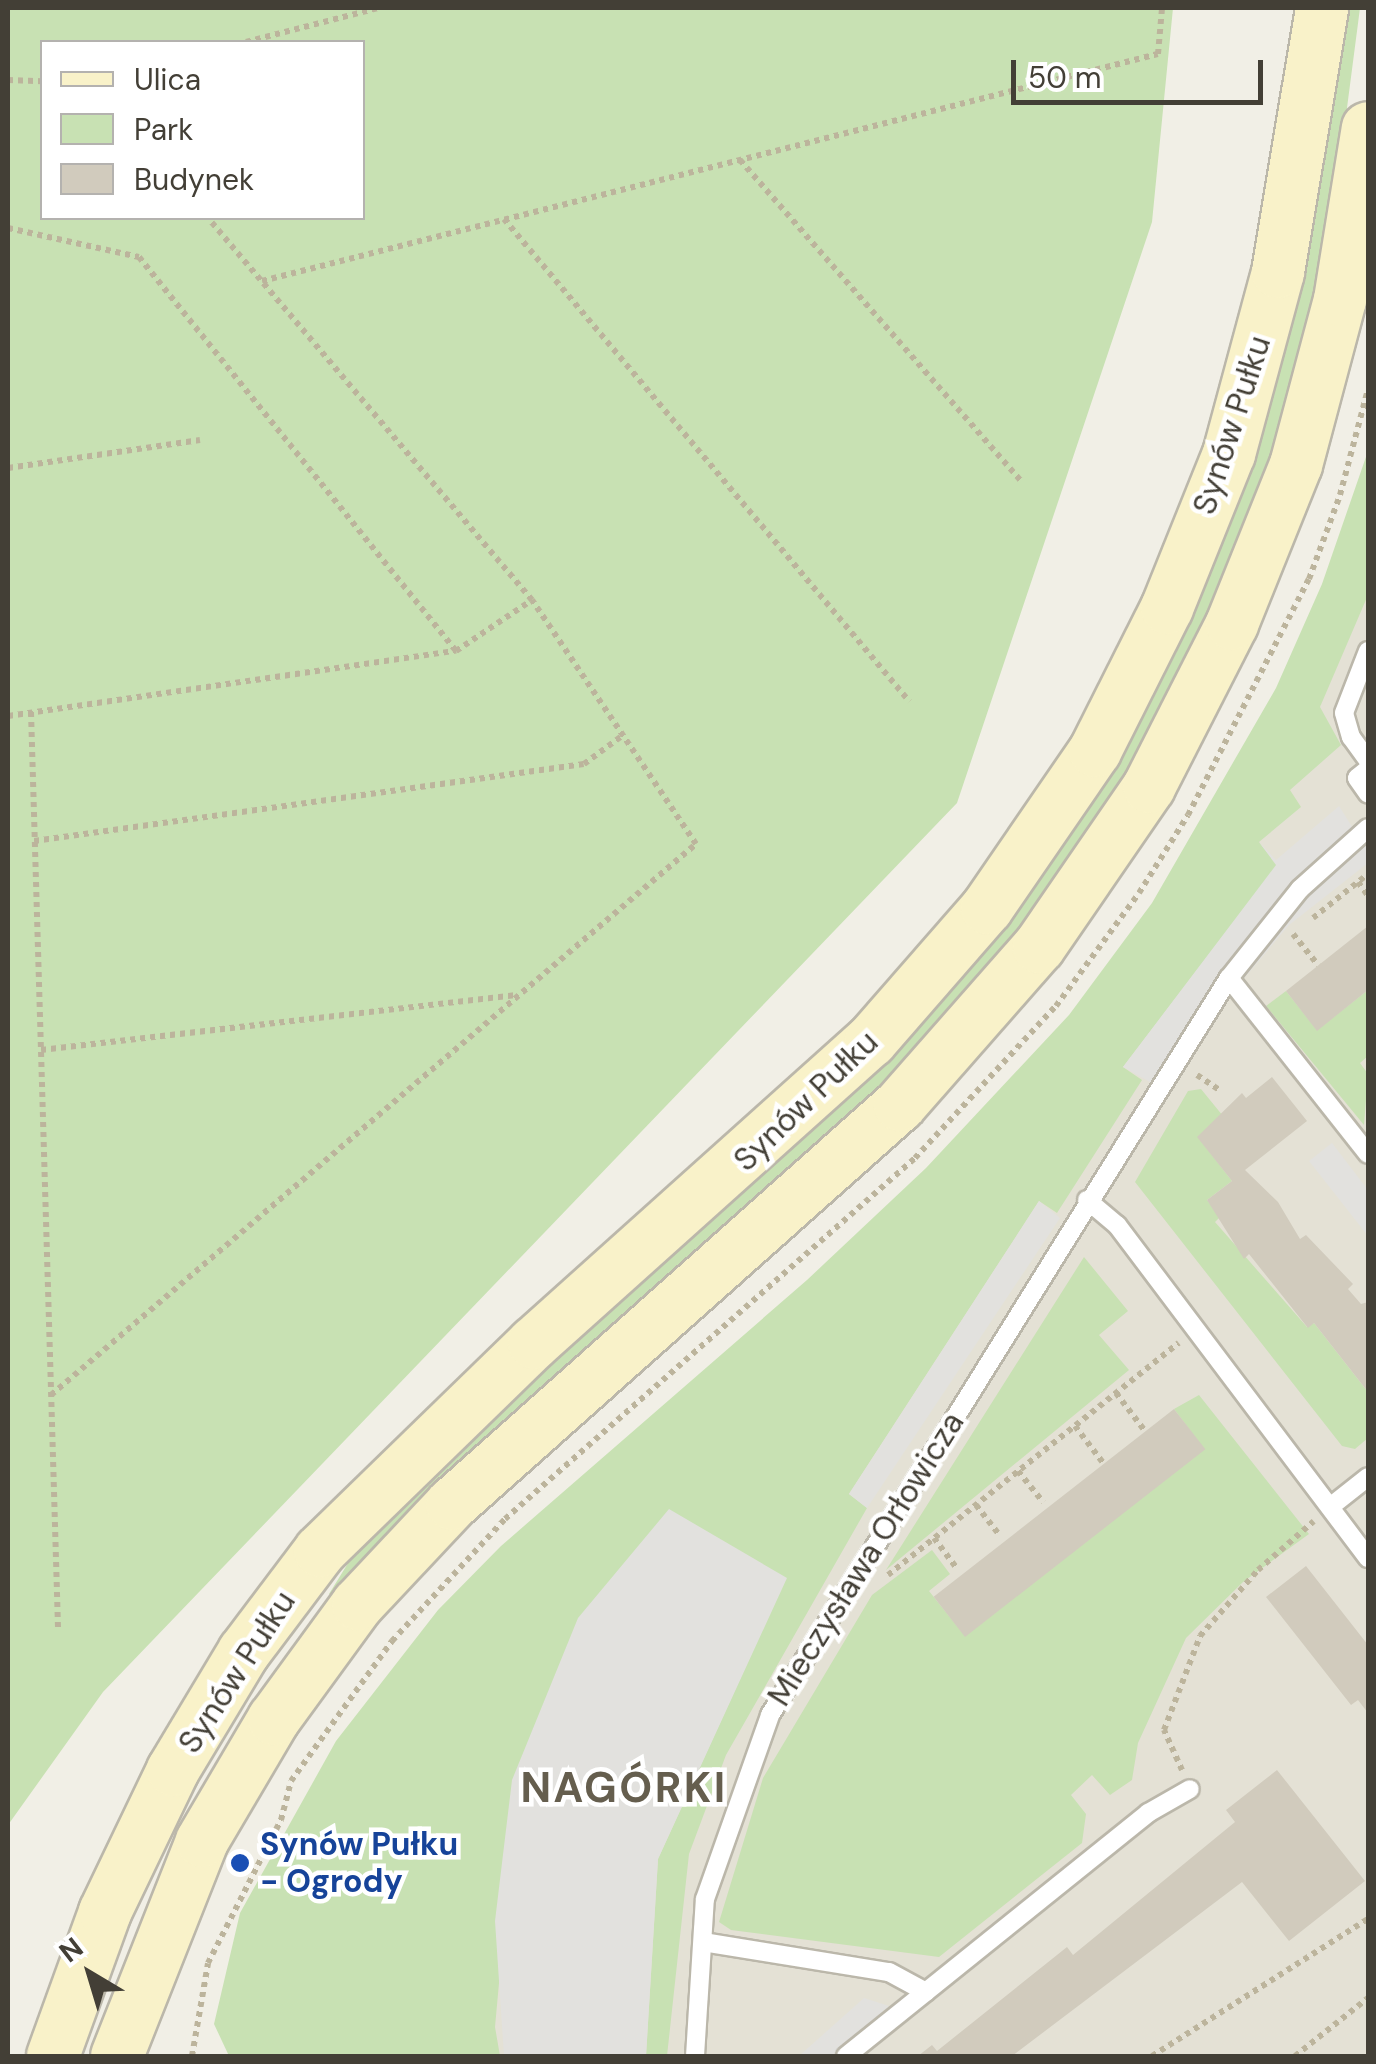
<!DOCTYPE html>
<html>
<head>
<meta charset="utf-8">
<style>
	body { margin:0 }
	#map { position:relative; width:1376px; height:2064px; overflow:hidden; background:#f1efe6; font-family:"DM Sans",sans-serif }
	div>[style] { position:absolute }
	.residential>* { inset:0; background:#e4e1d5 }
	.green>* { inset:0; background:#c8e1b3 }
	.parking>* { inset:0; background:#e2e1de }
	.building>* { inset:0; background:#d1cbbd; transform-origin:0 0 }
	.path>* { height:6px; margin-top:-3px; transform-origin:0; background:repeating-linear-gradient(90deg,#bcb49c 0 5px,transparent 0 10px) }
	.roads { filter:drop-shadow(2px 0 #bbb7aa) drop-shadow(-2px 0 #bbb7aa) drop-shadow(0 2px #bbb7aa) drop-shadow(0 -2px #bbb7aa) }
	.lane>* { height:18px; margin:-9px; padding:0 9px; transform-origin:9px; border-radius:9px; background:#fff }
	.secondary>* { height:52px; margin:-26px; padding:0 26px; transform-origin:26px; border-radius:26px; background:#f9f2c9 }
	.dots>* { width:28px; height:28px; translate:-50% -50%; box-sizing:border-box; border:5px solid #fff; border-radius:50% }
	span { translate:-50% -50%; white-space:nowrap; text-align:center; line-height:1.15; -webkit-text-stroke:9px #fff; paint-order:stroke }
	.street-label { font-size:32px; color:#433f36 }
	.transit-label { font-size:32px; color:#164399; font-weight:700 }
	.left { translate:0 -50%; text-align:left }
	.district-label { font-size:42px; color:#655e4e; font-weight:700; letter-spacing:2.5px }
	.frame { position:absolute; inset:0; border:10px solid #433f36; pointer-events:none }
	.legend { position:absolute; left:40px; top:40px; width:325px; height:180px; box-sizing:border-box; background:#fff; border:2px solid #b4b2af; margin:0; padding:12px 18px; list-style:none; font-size:30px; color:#433f36 }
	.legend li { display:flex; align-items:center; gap:20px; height:50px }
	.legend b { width:50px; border:2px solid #b4b2af }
	.north { position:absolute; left:40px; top:1924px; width:100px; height:100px; -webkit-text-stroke:8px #fff; paint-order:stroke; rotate:322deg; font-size:28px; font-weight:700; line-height:40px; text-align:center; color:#433f36 }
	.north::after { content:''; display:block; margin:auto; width:35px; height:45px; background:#433f36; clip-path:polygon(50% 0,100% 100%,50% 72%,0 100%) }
	.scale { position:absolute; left:1011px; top:60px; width:252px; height:45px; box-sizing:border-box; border:5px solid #433f36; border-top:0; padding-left:12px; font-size:30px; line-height:35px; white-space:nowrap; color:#433f36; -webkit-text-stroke:8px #fff; paint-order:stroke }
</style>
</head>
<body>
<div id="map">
	<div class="residential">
		<div style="clip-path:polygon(1368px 531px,1368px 2056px,465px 2056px,519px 1763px,710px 1413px,1034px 1130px,1318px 714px)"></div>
	</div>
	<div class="green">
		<div style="clip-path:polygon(evenodd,8px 8px,1173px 8px,1152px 222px,957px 803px,103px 1692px,8px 1825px,8px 8px,362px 42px,362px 218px,42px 218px,42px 42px,362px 42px)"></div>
		<div style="clip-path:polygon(1342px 8px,1360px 8px,1322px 300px,1227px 602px,1131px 782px,1026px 934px,903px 1072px,341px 1598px,329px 1594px,358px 1547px,1109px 762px)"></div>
		<div style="clip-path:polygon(1368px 451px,1368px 595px,1320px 707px,1341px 745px,1290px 790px,1301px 807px,1259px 842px,1277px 865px,1123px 1067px,1142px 1080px,1057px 1213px,1039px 1201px,849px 1494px,867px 1508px,726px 1755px,689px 1854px,667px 2056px,646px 2056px,658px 1859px,786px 1578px,519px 1763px,495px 2027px,500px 2056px,229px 2056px,214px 2024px,240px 1913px,336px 1741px,438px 1610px,501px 1546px,807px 1280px,926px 1168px,1069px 1015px,1152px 903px,1276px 688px,1322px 584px)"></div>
		<div style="clip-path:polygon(1368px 990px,1368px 1056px,1360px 1063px,1368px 1074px,1364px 1125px,1266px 1006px,1286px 991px,1317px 1030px)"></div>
		<div style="clip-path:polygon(1201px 1089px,1223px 1116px,1198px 1137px,1232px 1181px,1207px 1200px,1220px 1217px,1215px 1222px,1307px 1327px,1314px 1323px,1368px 1392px,1368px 1438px,1355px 1449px,1342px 1446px,1135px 1182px,1188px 1091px)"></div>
		<div style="clip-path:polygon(1084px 1257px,1128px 1311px,1099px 1335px,1129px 1370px,886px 1570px)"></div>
		<div style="clip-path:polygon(1199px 1395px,1309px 1534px,1243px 1582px,1186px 1638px,1138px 1743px,1132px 1780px,1110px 1795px,1092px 1775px,1071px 1795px,1086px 1814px,1082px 1843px,939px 1957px,731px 1930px,719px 1922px,763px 1778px,872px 1595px,932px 1550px,950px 1574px,929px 1591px,961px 1631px,1204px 1449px,1174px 1409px)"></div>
	</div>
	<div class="parking">
		<div style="clip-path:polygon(1339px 806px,1354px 830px,1289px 907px,1368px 844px,1368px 863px,1289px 925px,1236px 988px,1258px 951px,1159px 1087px,1123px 1067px,1276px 865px,1259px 842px,1276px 860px)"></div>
		<div style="clip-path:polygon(1332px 1143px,1368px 1190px,1368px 1236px,1309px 1161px)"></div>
		<div style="clip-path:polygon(1039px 1201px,1060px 1218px,867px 1508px,849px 1494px)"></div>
		<div style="clip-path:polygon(669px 1509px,787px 1578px,658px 1859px,646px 2056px,504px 2056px,495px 1921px,512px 1780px,578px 1618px)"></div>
		<div style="clip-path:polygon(864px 1998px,889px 2006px,832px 2056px,799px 2056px)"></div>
	</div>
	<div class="building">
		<div style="clip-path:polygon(1368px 926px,1368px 990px,1317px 1031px,1286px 991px)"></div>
		<div style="clip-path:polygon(1272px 1077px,1307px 1121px,1245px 1170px,1278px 1202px,1300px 1239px,1306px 1235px,1353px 1284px,1348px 1289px,1361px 1304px,1368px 1302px,1368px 1392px,1314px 1323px,1308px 1328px,1249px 1254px,1244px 1259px,1207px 1200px,1232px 1181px,1197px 1137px,1242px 1093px,1246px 1098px)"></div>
		<div style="left:1174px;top:1409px;width:51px;height:305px;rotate:52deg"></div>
		<div style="clip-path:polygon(1306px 1566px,1368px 1645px,1368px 1713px,1358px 1700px,1351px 1705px,1266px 1597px)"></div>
		<div style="clip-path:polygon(1277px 1770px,1365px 1881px,1289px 1941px,1242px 1882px,1012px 2056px,918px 2056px,932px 2045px,937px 2051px,1067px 1947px,1073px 1955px,1235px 1822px,1226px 1810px)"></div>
	</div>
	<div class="path">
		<div style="left:246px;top:42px;width:136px;rotate:-14.4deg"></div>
		<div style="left:8px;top:80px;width:34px;rotate:2deg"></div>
		<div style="left:740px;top:160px;width:427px;rotate:48.8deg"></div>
		<div style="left:504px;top:219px;width:630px;rotate:49.96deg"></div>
		<div style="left:8px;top:228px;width:134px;rotate:12.5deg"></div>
		<div style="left:139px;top:257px;width:506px;rotate:51.18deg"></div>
		<div style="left:262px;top:281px;width:924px;rotate:-14.22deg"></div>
		<div style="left:1158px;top:54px;width:46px;rotate:-85deg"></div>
		<div style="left:8px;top:468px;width:194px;rotate:-8.3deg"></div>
		<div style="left:31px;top:712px;width:916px;rotate:88.31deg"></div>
		<div style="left:8px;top:716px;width:453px;rotate:-8.3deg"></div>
		<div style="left:456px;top:651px;width:92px;rotate:-33.9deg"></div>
		<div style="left:34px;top:841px;width:555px;rotate:-7.97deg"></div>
		<div style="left:584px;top:764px;width:49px;rotate:-36.6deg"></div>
		<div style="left:1358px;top:882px;width:17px;rotate:54deg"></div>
		<div style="left:1313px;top:918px;width:70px;rotate:-38.7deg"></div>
		<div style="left:1293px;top:934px;width:40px;rotate:51deg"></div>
		<div style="left:41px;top:1050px;width:478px;rotate:-6.6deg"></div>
		<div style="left:1197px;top:1075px;width:27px;rotate:34deg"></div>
		<div style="left:1116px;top:1393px;width:48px;rotate:52.7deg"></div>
		<div style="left:51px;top:1395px;width:848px;rotate:-40.51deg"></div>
		<div style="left:696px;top:844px;width:294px;rotate:-123.9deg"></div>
		<div style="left:532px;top:600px;width:501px;rotate:-130.3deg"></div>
		<div style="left:1075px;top:1426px;width:48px;rotate:52.7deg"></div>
		<div style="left:1018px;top:1471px;width:40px;rotate:51deg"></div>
		<div style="left:976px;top:1505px;width:39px;rotate:52deg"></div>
		<div style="left:934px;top:1538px;width:38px;rotate:53deg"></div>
		<div style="left:888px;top:1575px;width:372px;rotate:-38.6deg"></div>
		<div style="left:1182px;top:1770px;width:44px;rotate:-114.2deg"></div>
		<div style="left:1164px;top:1730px;width:101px;rotate:-69deg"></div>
		<div style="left:1200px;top:1636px;width:88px;rotate:-48.7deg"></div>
		<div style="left:1258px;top:1570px;width:74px;rotate:-41.2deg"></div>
		<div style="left:192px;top:2056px;width:94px;rotate:-80.2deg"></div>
		<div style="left:208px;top:1963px;width:161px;rotate:-63deg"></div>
		<div style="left:281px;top:1820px;width:40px;rotate:-75.6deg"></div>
		<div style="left:291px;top:1781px;width:173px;rotate:-54.2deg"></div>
		<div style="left:392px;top:1641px;width:166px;rotate:-47.2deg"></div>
		<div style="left:505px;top:1519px;width:546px;rotate:-41.36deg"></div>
		<div style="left:915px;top:1158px;width:207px;rotate:-47.2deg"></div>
		<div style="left:1056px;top:1006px;width:140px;rotate:-53.7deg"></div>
		<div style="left:1139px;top:893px;width:92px;rotate:-57.9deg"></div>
		<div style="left:1188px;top:815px;width:265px;rotate:-62.9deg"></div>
		<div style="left:1309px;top:579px;width:90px;rotate:-69.7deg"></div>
		<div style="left:1340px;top:495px;width:110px;rotate:-75.2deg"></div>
		<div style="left:1152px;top:2056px;width:256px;rotate:-32.4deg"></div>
		<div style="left:1295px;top:2056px;width:93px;rotate:-38.5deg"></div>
	</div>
	<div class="roads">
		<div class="lane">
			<div style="left:1368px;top:651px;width:66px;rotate:111.2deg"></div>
			<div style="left:1344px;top:713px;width:25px;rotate:74deg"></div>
			<div style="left:1351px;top:737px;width:29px;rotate:54deg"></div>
			<div style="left:1368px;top:769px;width:14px;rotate:141deg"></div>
			<div style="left:1357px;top:778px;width:19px;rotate:55deg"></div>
			<div style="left:1229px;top:978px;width:224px;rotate:51.7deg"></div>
			<div style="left:1087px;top:1200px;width:39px;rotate:40deg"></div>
			<div style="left:1117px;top:1225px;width:417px;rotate:53deg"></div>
			<div style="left:1330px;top:1507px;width:48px;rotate:-38.3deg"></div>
			<div style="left:703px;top:1942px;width:188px;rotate:9.2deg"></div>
			<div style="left:889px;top:1972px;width:42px;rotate:28.4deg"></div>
			<div style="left:695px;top:2056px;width:157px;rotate:-86.4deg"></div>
			<div style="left:705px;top:1899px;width:195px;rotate:-70.5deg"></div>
			<div style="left:770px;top:1715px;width:868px;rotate:-58.09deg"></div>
			<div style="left:1229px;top:978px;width:114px;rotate:-51.4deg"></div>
			<div style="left:1300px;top:889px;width:91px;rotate:-41.9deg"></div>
			<div style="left:846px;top:2056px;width:388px;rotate:-38.8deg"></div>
			<div style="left:1148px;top:1813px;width:48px;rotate:-29.7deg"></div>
		</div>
		<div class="secondary">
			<div style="left:53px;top:2056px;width:153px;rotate:-70.1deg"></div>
			<div style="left:105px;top:1912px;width:157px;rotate:-64.4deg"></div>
			<div style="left:173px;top:1770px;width:138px;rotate:-59deg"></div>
			<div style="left:244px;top:1652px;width:126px;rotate:-53deg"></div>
			<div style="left:320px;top:1551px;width:298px;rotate:-44.2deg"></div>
			<div style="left:534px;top:1343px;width:453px;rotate:-41.9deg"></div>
			<div style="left:871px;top:1041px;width:176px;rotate:-48.9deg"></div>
			<div style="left:987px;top:908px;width:191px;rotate:-55.5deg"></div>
			<div style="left:1095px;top:751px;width:160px;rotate:-63.3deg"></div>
			<div style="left:1167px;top:608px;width:166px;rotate:-68.1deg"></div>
			<div style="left:1229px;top:454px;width:188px;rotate:-74.9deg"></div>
			<div style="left:1278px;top:272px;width:268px;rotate:-80.5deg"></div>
			<div style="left:117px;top:2056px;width:231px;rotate:-68.4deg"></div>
			<div style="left:202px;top:1841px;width:142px;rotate:-59.5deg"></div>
			<div style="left:274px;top:1719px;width:142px;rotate:-53.9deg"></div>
			<div style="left:358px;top:1604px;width:137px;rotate:-46.8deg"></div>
			<div style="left:452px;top:1504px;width:600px;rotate:-41.69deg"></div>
			<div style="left:900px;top:1105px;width:210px;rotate:-48.7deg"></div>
			<div style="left:1039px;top:947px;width:194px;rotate:-55.5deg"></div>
			<div style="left:1149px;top:787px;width:183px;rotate:-63deg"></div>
			<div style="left:1232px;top:624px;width:171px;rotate:-68.1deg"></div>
			<div style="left:1296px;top:465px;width:171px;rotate:-75.1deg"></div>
			<div style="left:1340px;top:300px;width:174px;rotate:-80.8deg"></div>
		</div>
	</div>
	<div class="dots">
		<div style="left:240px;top:1863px;background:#1a4fb4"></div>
	</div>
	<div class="street-label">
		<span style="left:1232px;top:425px;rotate:-72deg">Synów Pułku</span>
		<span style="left:806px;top:1101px;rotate:-44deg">Synów Pułku</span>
		<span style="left:866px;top:1559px;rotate:-58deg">Mieczysława Orłowicza</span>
		<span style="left:237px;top:1672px;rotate:-57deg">Synów Pułku</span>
	</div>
	<div class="transit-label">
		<span class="left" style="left:260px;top:1863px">Synów Pułku<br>- Ogrody</span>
	</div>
	<div class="district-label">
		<span style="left:624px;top:1788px">NAGÓRKI</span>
	</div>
	<div class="frame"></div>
	<ul class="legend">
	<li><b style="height:12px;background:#f9f2c9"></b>Ulica</li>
	<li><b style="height:28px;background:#c8e1b3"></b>Park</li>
	<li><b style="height:28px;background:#d1cbbd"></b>Budynek</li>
	</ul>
	<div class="north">N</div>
	<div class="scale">50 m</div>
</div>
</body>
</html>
